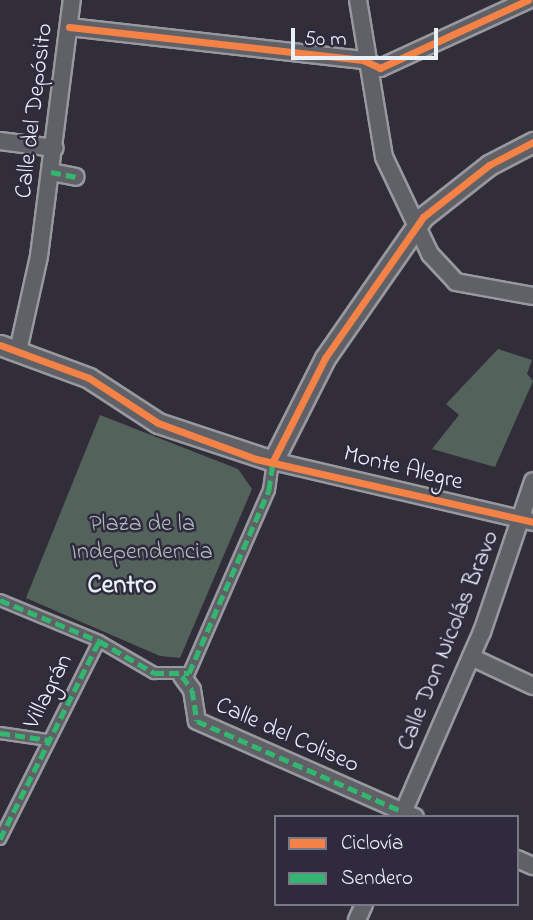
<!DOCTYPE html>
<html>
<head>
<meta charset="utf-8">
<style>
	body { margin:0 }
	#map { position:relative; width:533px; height:920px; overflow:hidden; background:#312e39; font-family:"Indie Flower",sans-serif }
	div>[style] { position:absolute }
	.green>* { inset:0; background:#54625c }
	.roads { filter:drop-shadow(2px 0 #98999f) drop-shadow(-2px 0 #98999f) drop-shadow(0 2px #98999f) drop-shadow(0 -2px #98999f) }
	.pedestrian>* { height:10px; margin:-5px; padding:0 5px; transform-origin:5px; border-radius:5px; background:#606067 }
	.minor>* { height:16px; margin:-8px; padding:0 8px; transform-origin:8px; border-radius:8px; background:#606067 }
	.tertiary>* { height:19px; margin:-9.5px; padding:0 9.5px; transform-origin:9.5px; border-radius:9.5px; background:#606067 }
	.quiet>* { height:5px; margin-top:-2.5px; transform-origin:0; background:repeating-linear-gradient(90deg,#33b770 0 10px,transparent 0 15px) }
	.cycleway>* { height:7px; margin:-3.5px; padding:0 3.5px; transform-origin:3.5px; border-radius:3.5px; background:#f48246 }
	span { translate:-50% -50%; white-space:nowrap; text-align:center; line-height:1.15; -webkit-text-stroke:5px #2f2a3d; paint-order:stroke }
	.street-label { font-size:24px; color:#e8f1f8 }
	.park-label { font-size:24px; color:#afbbbc }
	.neighbourhood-label { font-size:26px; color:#e8f1f8; font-weight:700 }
	.legend { position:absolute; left:274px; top:815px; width:245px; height:91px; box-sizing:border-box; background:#2f2a3d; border:2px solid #797a88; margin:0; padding:9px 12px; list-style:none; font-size:21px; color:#e8f1f8 }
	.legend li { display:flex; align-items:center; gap:14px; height:35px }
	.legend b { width:35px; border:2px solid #797a88 }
	.scale { position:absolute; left:291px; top:28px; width:147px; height:32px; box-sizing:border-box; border:4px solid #e8f1f8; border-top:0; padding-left:9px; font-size:21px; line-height:24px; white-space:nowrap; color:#e8f1f8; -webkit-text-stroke:5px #2f2a3d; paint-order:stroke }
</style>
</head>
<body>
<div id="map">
	<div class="green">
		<div style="clip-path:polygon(498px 349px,532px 360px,527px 374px,533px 381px,495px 467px,432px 449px,459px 415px,446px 404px)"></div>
		<div style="clip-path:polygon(100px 415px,238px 469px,252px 489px,180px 658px,160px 656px,26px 598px)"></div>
	</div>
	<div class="roads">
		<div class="pedestrian">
			<div style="left:0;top:600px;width:107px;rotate:22.5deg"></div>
			<div style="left:99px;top:641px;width:64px;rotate:30.2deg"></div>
			<div style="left:154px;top:673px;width:35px"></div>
			<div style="left:189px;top:673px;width:200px;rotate:-66.4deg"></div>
			<div style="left:269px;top:490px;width:29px;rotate:-82deg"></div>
			<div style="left:0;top:733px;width:49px;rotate:8.3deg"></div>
			<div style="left:0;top:839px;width:221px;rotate:-63.4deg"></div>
		</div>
		<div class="minor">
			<div style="left:358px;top:0;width:159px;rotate:80.6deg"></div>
			<div style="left:384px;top:157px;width:107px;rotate:64.6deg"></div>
			<div style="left:430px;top:254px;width:38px;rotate:47deg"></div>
			<div style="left:456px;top:282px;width:78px;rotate:10.3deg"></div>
			<div style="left:69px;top:27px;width:296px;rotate:6.4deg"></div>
			<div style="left:363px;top:60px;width:19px;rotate:25deg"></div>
			<div style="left:380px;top:68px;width:163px;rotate:-24.7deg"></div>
			<div style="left:0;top:141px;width:55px;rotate:7.3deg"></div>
			<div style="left:51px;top:172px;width:25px;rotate:11deg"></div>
			<div style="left:18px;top:351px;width:97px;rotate:-77.5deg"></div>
			<div style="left:39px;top:256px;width:258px;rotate:-82.7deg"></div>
			<div style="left:273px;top:461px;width:267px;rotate:13.2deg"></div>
			<div style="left:471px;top:657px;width:68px;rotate:25.1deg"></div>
			<div style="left:182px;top:676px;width:17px;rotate:54deg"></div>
			<div style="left:192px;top:690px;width:31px;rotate:81deg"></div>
			<div style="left:197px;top:721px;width:238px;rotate:23.8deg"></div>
			<div style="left:401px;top:817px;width:202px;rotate:-66.4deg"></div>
			<div style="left:482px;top:632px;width:159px;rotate:-71.3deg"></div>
			<div style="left:517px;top:859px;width:17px;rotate:24deg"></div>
			<div style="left:357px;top:920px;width:17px;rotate:-66deg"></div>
		</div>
		<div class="tertiary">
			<div style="left:0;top:345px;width:95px;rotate:20.3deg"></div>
			<div style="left:89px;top:378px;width:82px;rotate:33.1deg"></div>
			<div style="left:158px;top:423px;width:121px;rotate:18.3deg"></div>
			<div style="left:273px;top:461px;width:115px;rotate:-63.2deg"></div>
			<div style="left:325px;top:358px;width:172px;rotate:-55.2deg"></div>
			<div style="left:423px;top:217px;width:84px;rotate:-38.2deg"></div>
			<div style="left:489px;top:165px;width:50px;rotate:-27.6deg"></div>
		</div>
	</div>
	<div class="quiet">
		<div style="left:51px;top:172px;width:25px;rotate:11deg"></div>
		<div style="left:0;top:600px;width:107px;rotate:22.5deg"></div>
		<div style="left:99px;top:641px;width:64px;rotate:30.2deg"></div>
		<div style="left:154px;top:673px;width:35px"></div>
		<div style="left:189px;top:673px;width:200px;rotate:-66.4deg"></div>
		<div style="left:269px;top:490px;width:29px;rotate:-82deg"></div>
		<div style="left:182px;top:676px;width:17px;rotate:54deg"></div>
		<div style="left:192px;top:690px;width:31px;rotate:81deg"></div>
		<div style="left:197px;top:721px;width:225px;rotate:23.8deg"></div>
		<div style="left:0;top:733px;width:49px;rotate:8.3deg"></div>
		<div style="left:0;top:839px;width:221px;rotate:-63.4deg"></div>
	</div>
	<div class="cycleway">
		<div style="left:69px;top:27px;width:296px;rotate:6.4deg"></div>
		<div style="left:363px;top:60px;width:19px;rotate:25deg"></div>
		<div style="left:380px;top:68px;width:163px;rotate:-24.7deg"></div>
		<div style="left:0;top:345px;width:95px;rotate:20.3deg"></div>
		<div style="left:89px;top:378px;width:82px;rotate:33.1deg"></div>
		<div style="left:158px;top:423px;width:104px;rotate:20.2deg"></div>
		<div style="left:256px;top:459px;width:284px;rotate:12.8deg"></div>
		<div style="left:273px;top:461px;width:115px;rotate:-63.2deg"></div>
		<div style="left:325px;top:358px;width:172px;rotate:-55.2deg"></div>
		<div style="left:423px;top:217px;width:84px;rotate:-38.2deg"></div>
		<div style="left:489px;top:165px;width:50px;rotate:-27.6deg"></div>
	</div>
	<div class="street-label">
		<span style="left:35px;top:111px;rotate:-83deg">Calle del Depósito</span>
		<span style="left:403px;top:469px;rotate:14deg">Monte Alegre</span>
		<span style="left:449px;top:641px;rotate:-68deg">Calle Don Nicolás Bravo</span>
		<span style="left:49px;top:692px;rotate:-63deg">Villagrán</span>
		<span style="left:287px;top:736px;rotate:24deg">Calle del Coliseo</span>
	</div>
	<div class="park-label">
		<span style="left:142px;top:539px">Plaza de la<br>Independencia</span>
	</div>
	<div class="neighbourhood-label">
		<span style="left:122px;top:587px">Centro</span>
	</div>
	<ul class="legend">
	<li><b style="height:9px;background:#f48246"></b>Ciclovía</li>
	<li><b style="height:9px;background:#33b770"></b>Sendero</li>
	</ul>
	<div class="scale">50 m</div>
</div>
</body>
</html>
